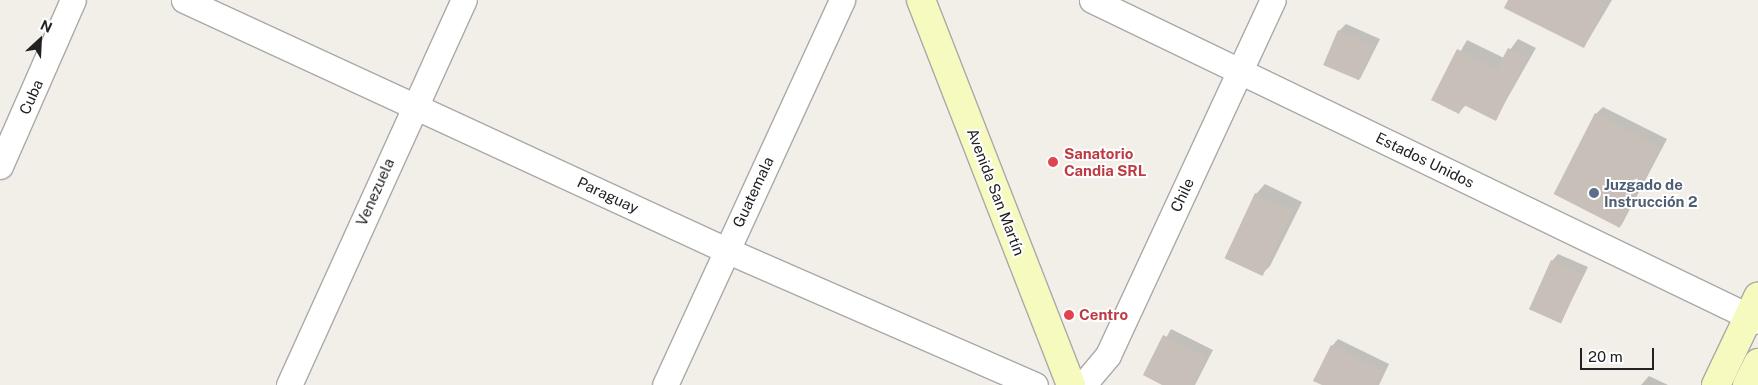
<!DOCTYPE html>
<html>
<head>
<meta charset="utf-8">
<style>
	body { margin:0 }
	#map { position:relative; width:1758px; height:385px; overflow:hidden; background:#f2efe9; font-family:"Public Sans",sans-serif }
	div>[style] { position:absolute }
	.shadow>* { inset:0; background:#0003 }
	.building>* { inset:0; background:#c7bfb8; transform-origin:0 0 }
	.roads { filter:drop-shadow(1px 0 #a9a9a9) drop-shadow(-1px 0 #a9a9a9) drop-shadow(0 1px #a9a9a9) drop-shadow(0 -1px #a9a9a9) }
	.street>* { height:25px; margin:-12.5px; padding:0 12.5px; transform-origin:12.5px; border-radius:12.5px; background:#fff }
	.secondary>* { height:28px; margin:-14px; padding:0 14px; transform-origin:14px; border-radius:14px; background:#f7fabf }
	.dots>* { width:14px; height:14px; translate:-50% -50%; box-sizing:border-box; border:2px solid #fff; border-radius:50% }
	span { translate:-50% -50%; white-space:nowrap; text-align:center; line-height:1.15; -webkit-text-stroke:4px #fff; paint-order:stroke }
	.street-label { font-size:15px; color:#222 }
	.health-label { font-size:15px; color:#be3a42; font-weight:700 }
	.left { translate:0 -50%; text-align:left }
	.service-label { font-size:15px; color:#4e5e75; font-weight:700 }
	.north { position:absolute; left:15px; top:15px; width:50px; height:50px; -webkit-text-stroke:4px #fff; paint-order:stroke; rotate:25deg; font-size:14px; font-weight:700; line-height:20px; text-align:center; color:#222 }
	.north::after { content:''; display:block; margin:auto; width:18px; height:22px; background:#222; clip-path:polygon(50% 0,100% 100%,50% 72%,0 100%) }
	.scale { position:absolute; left:1580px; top:348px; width:74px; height:22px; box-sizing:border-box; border:2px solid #222; border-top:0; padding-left:6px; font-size:15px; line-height:18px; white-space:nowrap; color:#222; -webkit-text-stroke:4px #fff; paint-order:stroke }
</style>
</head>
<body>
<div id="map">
	<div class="shadow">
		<div style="clip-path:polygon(1509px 0,1612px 0,1584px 47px)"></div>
		<div style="clip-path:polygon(1346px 24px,1380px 39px,1360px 79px,1339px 31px)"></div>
		<div style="clip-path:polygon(1518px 39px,1536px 48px,1495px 120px,1466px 105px,1459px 112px,1433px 100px,1467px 40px,1504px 58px)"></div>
		<div style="clip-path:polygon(1603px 107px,1667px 139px,1621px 226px,1596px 114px)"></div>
		<div style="clip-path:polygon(1265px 184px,1302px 202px,1270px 266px,1261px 275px,1225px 258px,1256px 194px)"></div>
		<div style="clip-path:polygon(1558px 254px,1588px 267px,1561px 322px,1552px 261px)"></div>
		<div style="clip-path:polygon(1171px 329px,1213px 350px,1195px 385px,1165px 385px,1145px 375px)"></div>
		<div style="clip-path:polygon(1338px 339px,1389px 364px,1379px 385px,1325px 385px,1332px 346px)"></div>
		<div style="clip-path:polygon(1649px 376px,1668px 385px,1641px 385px)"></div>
	</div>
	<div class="building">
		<div style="clip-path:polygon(1508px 0,1597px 0,1606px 5px,1584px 48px,1504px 8px)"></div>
		<div style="left:1338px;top:30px;width:39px;height:38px;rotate:23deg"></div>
		<div style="clip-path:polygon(1508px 48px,1527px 57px,1496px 121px,1464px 105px,1459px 114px,1431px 100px,1457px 49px,1497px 69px)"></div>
		<div style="left:1595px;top:113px;width:74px;height:91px;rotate:27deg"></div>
		<div style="left:1255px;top:193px;width:42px;height:72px;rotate:25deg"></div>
		<div style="left:1551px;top:260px;width:35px;height:54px;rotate:24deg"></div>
		<div style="clip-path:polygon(1163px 335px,1207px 357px,1193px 385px,1162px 385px,1143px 375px)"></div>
		<div style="clip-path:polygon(1331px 345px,1383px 371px,1376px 385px,1322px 385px,1313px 381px)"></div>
	</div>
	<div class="roads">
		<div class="street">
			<div style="left:184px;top:0;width:597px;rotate:24.76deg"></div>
			<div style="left:726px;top:250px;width:337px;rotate:23.6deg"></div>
			<div style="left:1092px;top:0;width:739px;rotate:25.73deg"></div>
			<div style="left:0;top:166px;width:181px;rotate:-66.3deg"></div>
			<div style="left:289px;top:385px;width:423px;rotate:-65.6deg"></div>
			<div style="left:665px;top:385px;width:424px;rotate:-65.3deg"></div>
			<div style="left:1083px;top:385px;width:39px;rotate:-50deg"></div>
			<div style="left:1108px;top:355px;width:391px;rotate:-65.1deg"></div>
		</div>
		<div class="secondary">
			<div style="left:921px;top:0;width:413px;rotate:68.7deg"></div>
			<div style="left:1716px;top:385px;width:98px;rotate:-64.5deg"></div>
			<div style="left:1747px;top:385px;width:25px;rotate:-63deg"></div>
		</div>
	</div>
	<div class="dots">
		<div style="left:1053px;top:162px;background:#e0444e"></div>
		<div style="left:1594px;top:193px;background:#5c6f8a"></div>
		<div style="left:1069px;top:315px;background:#e0444e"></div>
	</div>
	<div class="street-label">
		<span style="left:31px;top:97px;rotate:-66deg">Cuba</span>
		<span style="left:1425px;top:160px;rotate:26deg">Estados Unidos</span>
		<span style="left:375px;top:192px;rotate:-66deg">Venezuela</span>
		<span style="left:753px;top:192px;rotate:-65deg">Guatemala</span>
		<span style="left:996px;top:192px;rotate:69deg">Avenida San Martín</span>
		<span style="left:608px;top:195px;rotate:25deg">Paraguay</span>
		<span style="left:1182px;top:195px;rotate:-65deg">Chile</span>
	</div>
	<div class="health-label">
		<span class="left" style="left:1064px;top:162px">Sanatorio<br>Candia SRL</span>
		<span class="left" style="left:1079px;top:315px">Centro</span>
	</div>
	<div class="service-label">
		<span class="left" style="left:1604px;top:193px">Juzgado de<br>Instrucción 2</span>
	</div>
	<div class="north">N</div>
	<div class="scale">20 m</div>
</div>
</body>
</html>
